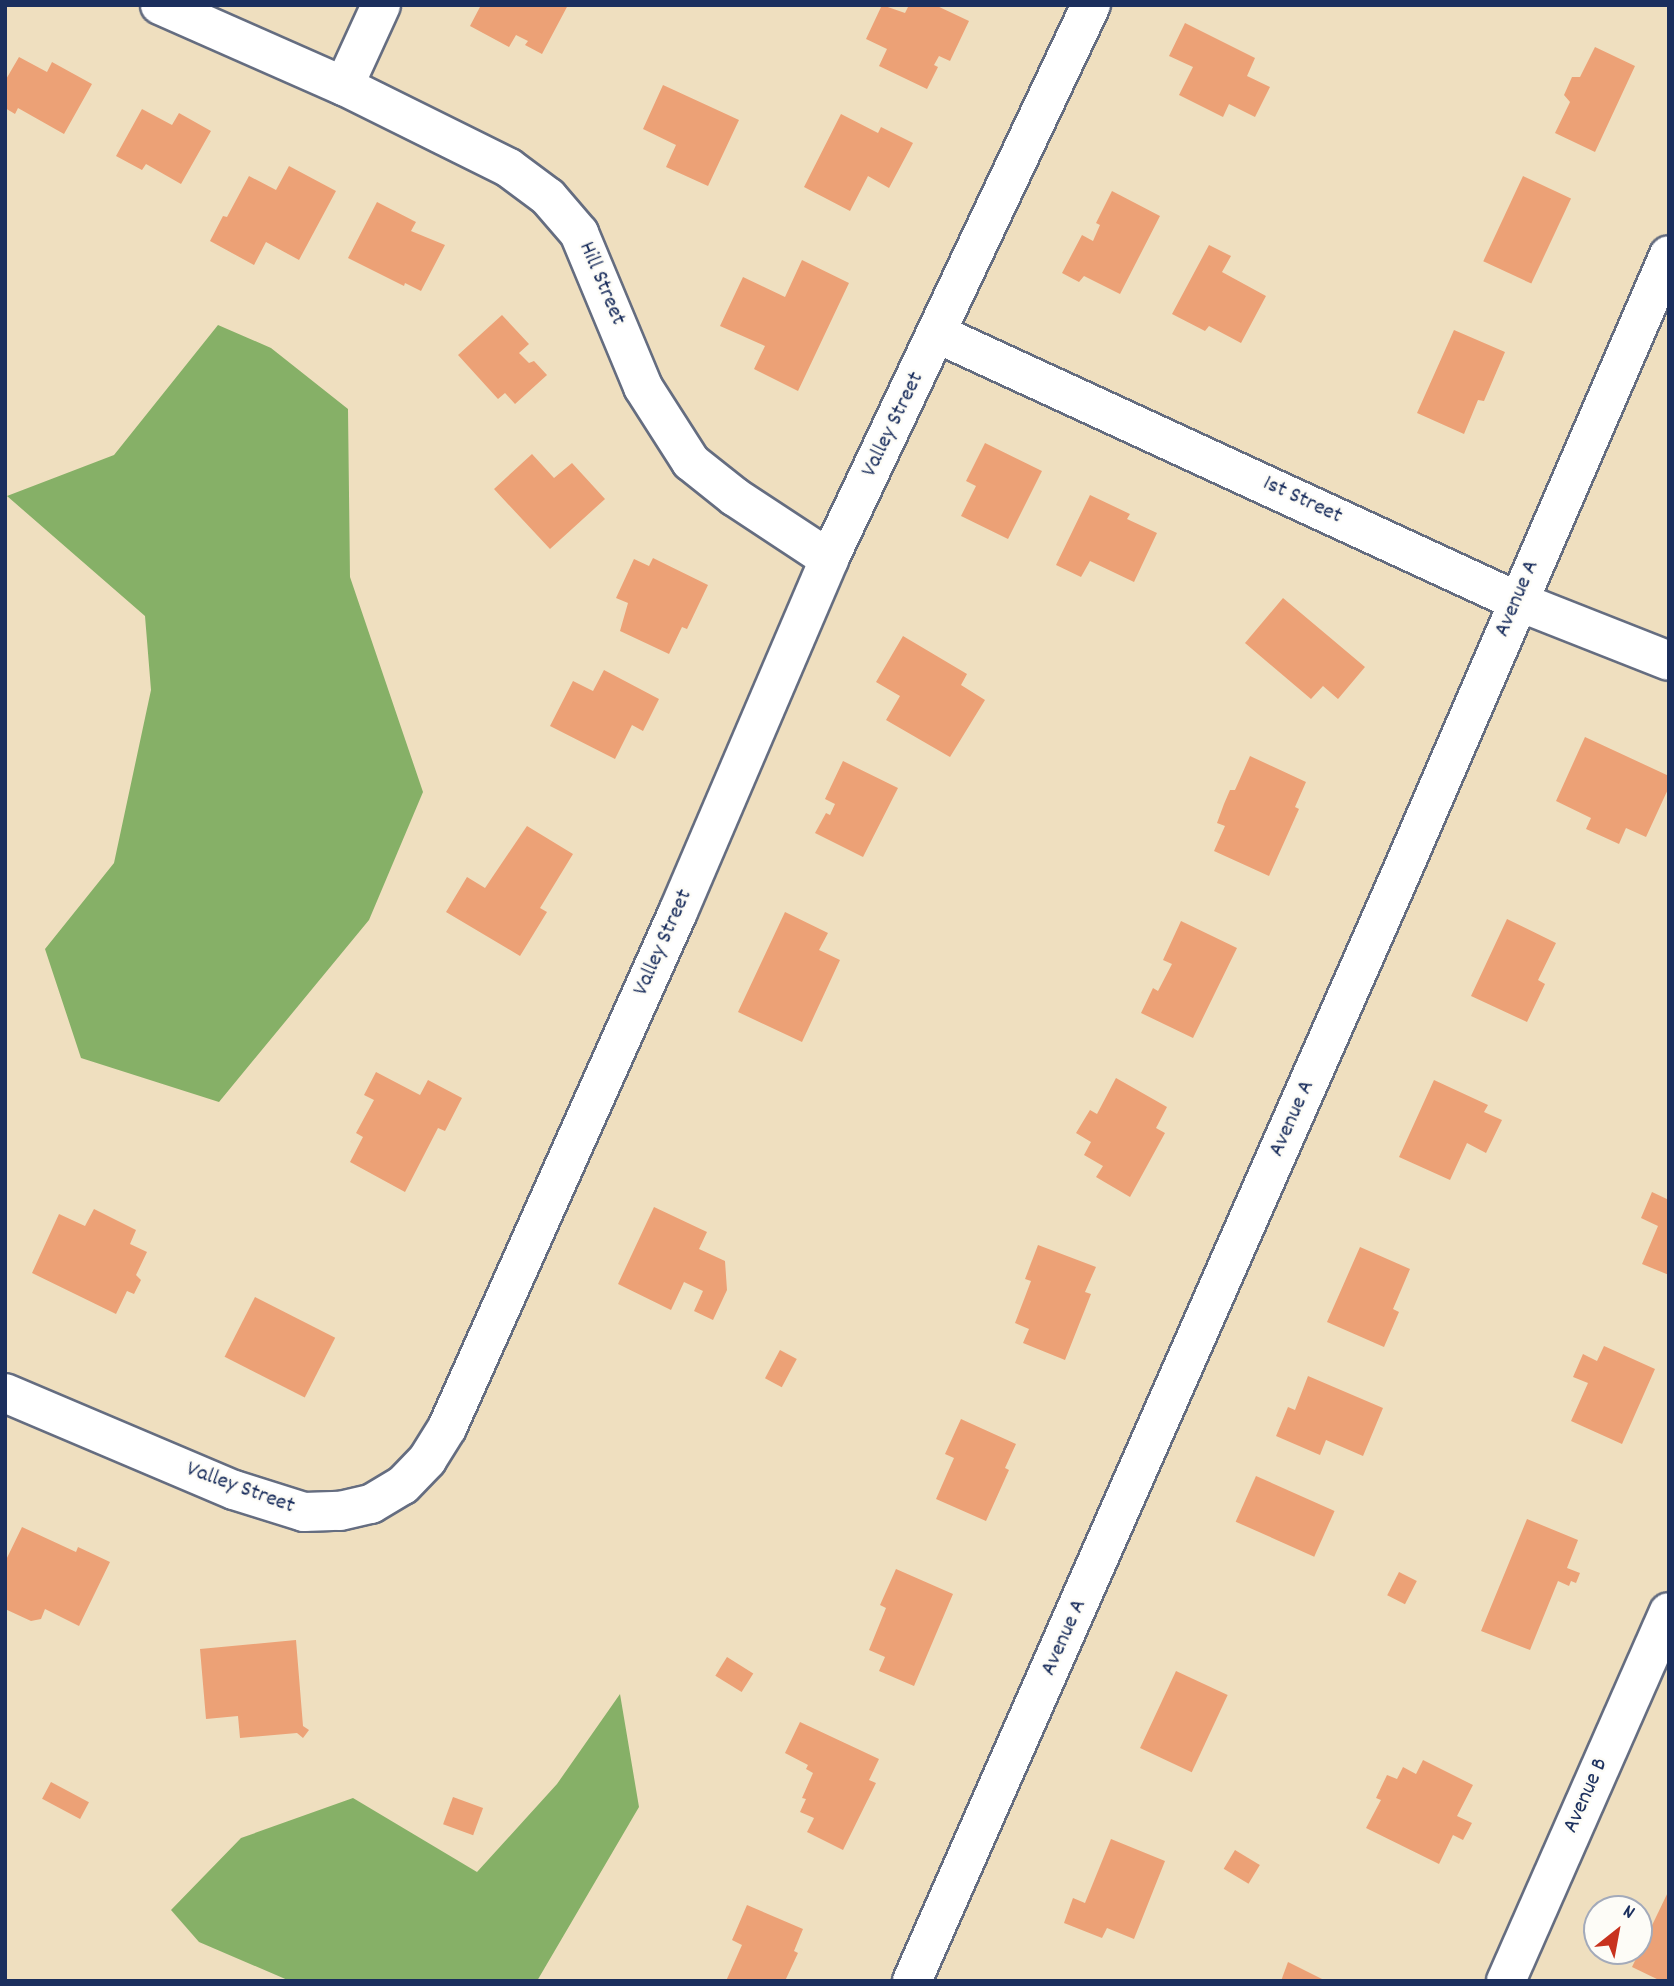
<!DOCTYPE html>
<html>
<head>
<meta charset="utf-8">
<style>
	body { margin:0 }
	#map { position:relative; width:1674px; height:1986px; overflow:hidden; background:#efdfbf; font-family:Dekko,sans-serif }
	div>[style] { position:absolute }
	.forest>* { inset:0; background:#86b067 }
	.building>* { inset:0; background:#eca176; transform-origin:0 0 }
	.roads { filter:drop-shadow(2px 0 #656d80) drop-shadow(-2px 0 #656d80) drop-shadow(0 2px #656d80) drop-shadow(0 -2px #656d80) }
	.minor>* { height:38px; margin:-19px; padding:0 19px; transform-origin:19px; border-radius:19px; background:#fff }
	span { translate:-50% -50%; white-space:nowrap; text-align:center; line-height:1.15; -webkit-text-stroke:5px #fdfcf7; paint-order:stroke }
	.street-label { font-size:23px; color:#1b2f5e }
	.frame { position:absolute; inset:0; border:7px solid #1b2f5e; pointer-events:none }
	.north { position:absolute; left:1583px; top:1895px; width:70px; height:70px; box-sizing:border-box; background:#fdfcf7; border:2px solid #a3aaba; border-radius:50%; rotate:31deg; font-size:19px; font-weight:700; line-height:28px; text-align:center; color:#1b2f5e }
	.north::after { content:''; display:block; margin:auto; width:24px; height:32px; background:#c8321e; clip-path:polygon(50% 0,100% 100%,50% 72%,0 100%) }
</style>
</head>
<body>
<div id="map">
	<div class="forest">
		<div style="clip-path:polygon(218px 325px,271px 348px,348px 409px,350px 577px,423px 792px,369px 920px,219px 1102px,81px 1058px,45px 949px,114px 863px,151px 690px,145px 616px,7px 496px,114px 455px)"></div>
		<div style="clip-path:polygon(620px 1694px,639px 1807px,537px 1981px,290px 1981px,199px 1942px,171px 1910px,241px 1838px,353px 1798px,477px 1872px,557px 1784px)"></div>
	</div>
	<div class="building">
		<div style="clip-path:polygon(481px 5px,568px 5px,542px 54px,525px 45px,528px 41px,516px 35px,509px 47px,470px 26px)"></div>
		<div style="clip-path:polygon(882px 5px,905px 13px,909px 5px,935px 5px,969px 21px,950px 61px,939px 56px,934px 65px,938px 67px,927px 89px,879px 66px,887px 49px,866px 39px)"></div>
		<div style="clip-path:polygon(1185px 23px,1255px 58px,1247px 76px,1270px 87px,1255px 117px,1229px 104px,1223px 117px,1179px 95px,1193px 67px,1169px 56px)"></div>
		<div style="clip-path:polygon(1595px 47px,1635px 66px,1595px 152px,1555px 133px,1570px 102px,1564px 95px,1572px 77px,1580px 77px)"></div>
		<div style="clip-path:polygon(19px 57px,47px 72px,52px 62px,92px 84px,64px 134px,18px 108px,15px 114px,5px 108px,5px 81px)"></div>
		<div style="clip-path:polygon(663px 85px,739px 120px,708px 186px,666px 167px,676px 145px,643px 129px)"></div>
		<div style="clip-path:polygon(142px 109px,172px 125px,179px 113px,211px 131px,181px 184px,146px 164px,142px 170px,116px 156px)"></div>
		<div style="clip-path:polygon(841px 114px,878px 133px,881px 127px,913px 143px,889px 188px,868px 176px,850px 211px,804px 187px)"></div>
		<div style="clip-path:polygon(289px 166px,336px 191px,299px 260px,266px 242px,254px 265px,210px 241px,223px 216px,227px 217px,249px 176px,276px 190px)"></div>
		<div style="left:1523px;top:176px;width:53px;height:94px;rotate:25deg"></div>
		<div style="clip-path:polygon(1112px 191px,1160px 216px,1120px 294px,1084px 276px,1079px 282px,1062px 273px,1082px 235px,1093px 241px,1100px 225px,1096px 223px)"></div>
		<div style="clip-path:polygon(377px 202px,416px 222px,411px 231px,445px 245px,421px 291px,405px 283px,404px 286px,348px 258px)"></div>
		<div style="clip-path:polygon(1209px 245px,1231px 256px,1222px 272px,1266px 296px,1241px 343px,1209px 326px,1205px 331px,1172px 314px)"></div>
		<div style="clip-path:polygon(802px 260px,849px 283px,798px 391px,754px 369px,765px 346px,720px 326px,743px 277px,785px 297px)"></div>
		<div style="clip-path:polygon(502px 315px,529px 344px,519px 353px,529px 363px,534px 361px,547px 375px,515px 404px,505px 393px,498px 399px,458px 355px)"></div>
		<div style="clip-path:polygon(1454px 330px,1505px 352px,1484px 401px,1478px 400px,1464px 434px,1417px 413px)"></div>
		<div style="clip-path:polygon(985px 443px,1042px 471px,1008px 539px,961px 516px,976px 486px,966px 481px)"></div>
		<div style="clip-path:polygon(532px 454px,554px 478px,572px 463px,605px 499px,550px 549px,494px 489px)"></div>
		<div style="clip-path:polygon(1090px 495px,1130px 514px,1127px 519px,1157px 533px,1134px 582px,1090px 561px,1081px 577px,1056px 565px)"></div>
		<div style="clip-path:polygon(653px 558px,708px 585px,687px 629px,682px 627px,669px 654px,620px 631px,628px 603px,616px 598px,634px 559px,649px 566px)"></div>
		<div style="clip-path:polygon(1283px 598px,1365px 667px,1338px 699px,1323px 686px,1311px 699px,1245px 643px)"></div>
		<div style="clip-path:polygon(903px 636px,967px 674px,961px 685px,985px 700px,950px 757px,886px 720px,900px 696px,876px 682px)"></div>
		<div style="clip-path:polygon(604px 670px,659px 699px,643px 731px,632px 725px,615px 759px,550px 726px,573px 681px,593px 691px)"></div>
		<div style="clip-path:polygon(1585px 737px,1669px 776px,1669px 787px,1646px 837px,1626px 828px,1619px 844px,1586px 829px,1591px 818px,1556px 801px)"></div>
		<div style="clip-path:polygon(1250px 756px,1306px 782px,1295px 807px,1299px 809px,1269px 876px,1214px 851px,1225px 826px,1217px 823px,1224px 804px,1230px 790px,1235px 790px)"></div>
		<div style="clip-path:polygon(843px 761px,898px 788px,863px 857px,815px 833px,826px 813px,830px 815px,835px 804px,825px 799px)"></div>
		<div style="clip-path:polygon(527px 826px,573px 854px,540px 908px,547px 912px,520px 956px,446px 912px,467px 877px,485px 888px)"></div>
		<div style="clip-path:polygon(785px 912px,828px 933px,819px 950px,840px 960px,802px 1042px,738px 1012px)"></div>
		<div style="clip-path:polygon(1507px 919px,1556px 943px,1538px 980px,1545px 984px,1527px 1022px,1471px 996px)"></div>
		<div style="clip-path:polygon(1181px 921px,1237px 948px,1193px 1038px,1141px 1013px,1153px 988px,1158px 991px,1172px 964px,1163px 960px)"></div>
		<div style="clip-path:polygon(376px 1072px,420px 1095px,428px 1080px,462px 1098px,445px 1131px,438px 1128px,405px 1192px,350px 1162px,363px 1137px,356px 1133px,374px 1100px,364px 1095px)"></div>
		<div style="clip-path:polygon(1116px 1078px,1167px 1107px,1156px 1128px,1165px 1133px,1130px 1197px,1096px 1177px,1103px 1166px,1084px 1155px,1091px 1142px,1076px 1133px,1090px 1110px,1097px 1114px)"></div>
		<div style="clip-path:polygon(1434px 1080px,1488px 1105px,1484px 1112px,1502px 1120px,1486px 1153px,1467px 1143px,1450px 1180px,1399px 1157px)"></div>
		<div style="clip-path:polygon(1652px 1192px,1669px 1200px,1669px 1275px,1642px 1264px,1658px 1226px,1641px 1218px)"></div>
		<div style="clip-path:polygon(654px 1207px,707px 1232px,699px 1249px,725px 1261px,727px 1290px,713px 1320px,694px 1311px,703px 1291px,684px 1282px,671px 1310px,618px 1284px)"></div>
		<div style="clip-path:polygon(94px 1209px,136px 1230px,130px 1244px,147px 1252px,136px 1275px,141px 1280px,134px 1294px,127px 1291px,116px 1314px,32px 1273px,59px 1214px,85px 1226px)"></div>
		<div style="clip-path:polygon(1038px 1245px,1096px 1267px,1085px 1292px,1091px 1294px,1065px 1360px,1023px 1343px,1029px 1329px,1015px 1323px,1031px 1281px,1025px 1279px)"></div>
		<div style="clip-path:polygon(1360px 1247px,1410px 1269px,1393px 1309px,1399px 1312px,1384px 1347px,1327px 1322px)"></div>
		<div style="left:255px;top:1297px;width:90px;height:67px;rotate:27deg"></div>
		<div style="clip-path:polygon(1604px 1346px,1655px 1369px,1622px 1444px,1571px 1421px,1588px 1383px,1573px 1377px,1583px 1354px,1597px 1361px)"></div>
		<div style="left:780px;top:1350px;width:19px;height:32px;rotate:28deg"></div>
		<div style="clip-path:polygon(1308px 1376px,1383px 1408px,1363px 1456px,1326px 1440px,1320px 1455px,1276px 1436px,1288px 1407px,1295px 1410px)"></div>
		<div style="clip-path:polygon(961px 1419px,1016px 1444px,1005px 1468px,1009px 1470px,986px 1521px,936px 1499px,954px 1458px,945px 1454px)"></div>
		<div style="left:1256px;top:1476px;width:86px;height:50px;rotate:24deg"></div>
		<div style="clip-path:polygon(1527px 1519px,1578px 1540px,1567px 1568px,1580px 1573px,1576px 1583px,1571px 1581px,1569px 1586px,1558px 1581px,1530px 1650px,1481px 1631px)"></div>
		<div style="clip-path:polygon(22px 1527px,76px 1552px,78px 1547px,110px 1562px,79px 1626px,45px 1609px,41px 1619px,31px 1621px,5px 1609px,5px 1562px)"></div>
		<div style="clip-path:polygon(896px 1569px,953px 1594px,914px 1686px,879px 1671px,885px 1657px,869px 1650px,886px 1608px,880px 1605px)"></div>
		<div style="left:1399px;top:1572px;width:20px;height:26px;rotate:27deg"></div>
		<div style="clip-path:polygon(296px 1640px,303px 1726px,309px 1730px,303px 1738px,297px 1733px,240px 1738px,238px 1716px,206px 1719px,200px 1649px)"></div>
		<div style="left:727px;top:1657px;width:31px;height:22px;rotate:32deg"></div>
		<div style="left:1176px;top:1671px;width:57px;height:85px;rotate:25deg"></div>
		<div style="clip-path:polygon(800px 1722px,879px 1759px,869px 1780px,876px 1783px,843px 1850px,807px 1832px,814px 1818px,800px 1812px,806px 1799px,802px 1798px,813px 1773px,806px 1769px,808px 1765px,785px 1753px)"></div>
		<div style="clip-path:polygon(1423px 1760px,1473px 1785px,1457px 1816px,1472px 1823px,1463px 1840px,1453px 1835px,1439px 1864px,1366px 1828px,1381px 1800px,1376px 1798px,1387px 1775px,1397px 1779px,1403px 1767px,1416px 1774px)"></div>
		<div style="left:51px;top:1782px;width:43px;height:19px;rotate:28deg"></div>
		<div style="left:453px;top:1797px;width:32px;height:29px;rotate:20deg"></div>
		<div style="clip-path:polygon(1111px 1839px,1165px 1861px,1134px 1939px,1107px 1928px,1102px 1938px,1064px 1923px,1073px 1898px,1085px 1903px)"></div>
		<div style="left:1235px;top:1850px;width:29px;height:22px;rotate:31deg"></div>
		<div style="clip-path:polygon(1669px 1890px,1669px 1981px,1661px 1981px,1632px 1967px)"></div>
		<div style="clip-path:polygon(747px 1905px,803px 1929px,794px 1951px,798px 1953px,785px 1981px,726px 1981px,742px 1945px,732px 1940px)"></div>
		<div style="clip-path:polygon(1288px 1962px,1326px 1981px,1281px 1981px)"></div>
	</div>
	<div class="roads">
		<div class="minor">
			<div style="left:160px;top:5px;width:201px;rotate:23.8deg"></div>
			<div style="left:344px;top:86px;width:184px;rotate:26.4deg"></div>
			<div style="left:509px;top:168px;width:49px;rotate:36.6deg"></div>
			<div style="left:548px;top:197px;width:48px;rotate:49.3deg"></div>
			<div style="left:579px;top:233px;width:167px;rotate:67.4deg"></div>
			<div style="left:643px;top:387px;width:89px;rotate:57.4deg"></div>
			<div style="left:691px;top:462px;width:56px;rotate:38.5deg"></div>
			<div style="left:735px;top:497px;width:113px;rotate:33.4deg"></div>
			<div style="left:344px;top:86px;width:89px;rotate:-65.4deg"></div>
			<div style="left:938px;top:334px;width:638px;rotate:24.76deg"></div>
			<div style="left:1517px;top:601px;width:163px;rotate:21.5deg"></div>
			<div style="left:5px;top:1393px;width:249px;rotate:23deg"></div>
			<div style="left:234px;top:1490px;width:73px;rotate:17.4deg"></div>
			<div style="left:304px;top:1512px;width:36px;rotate:-2deg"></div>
			<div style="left:340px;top:1511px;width:32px;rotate:-13deg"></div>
			<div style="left:371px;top:1504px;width:37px;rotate:-31deg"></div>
			<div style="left:403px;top:1485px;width:35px;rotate:-46deg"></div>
			<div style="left:427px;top:1460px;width:38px;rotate:-58deg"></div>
			<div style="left:447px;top:1428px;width:565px;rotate:-65.88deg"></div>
			<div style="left:678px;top:912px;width:384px;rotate:-66.8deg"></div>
			<div style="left:829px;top:559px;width:613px;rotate:-64.69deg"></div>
			<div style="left:912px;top:1981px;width:1213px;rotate:-66.18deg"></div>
			<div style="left:1402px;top:871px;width:671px;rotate:-66.57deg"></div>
			<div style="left:1506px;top:1981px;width:403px;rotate:-66.2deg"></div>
		</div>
	</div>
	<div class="street-label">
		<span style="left:601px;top:284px;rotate:67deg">Hill Street</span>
		<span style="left:894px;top:425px;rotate:-64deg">Valley Street</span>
		<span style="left:1302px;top:501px;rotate:25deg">1st Street</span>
		<span style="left:1518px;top:599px;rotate:-67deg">Avenue A</span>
		<span style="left:664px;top:943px;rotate:-66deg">Valley Street</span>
		<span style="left:1293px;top:1119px;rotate:-66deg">Avenue A</span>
		<span style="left:240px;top:1489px;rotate:20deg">Valley Street</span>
		<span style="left:1065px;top:1638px;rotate:-66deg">Avenue A</span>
		<span style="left:1587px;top:1796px;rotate:-66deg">Avenue B</span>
	</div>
	<div class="frame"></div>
	<div class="north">N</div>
</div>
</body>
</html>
